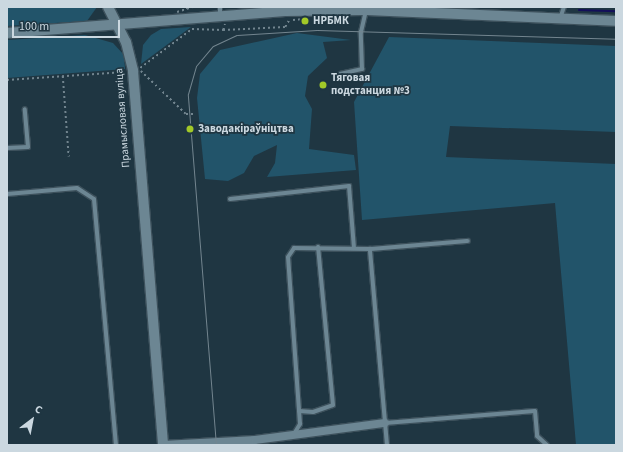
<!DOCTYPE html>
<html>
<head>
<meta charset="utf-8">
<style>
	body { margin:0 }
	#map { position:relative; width:623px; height:452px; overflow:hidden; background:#1f3642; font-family:"Source Sans 3",sans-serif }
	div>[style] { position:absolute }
	.green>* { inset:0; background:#22546a }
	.stream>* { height:2px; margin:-1px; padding:0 1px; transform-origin:1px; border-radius:1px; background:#130f5a }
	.path>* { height:1.5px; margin-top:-0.75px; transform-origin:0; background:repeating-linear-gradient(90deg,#72858f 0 2px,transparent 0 5px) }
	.roads { filter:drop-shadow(1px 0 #3d515c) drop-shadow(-1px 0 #3d515c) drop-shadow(0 1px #3d515c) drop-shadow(0 -1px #3d515c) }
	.lane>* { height:4px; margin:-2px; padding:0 2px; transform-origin:2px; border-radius:2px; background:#6c8693 }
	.street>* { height:8px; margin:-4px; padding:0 4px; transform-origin:4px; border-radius:4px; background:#6c8693 }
	.secondary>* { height:10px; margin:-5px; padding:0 5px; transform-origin:5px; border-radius:5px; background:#6c8693 }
	.tram>* { height:1px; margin:-0.5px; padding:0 0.5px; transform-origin:0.5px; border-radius:0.5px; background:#73858f }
	.dots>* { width:11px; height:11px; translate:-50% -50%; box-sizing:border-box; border:2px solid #1f3642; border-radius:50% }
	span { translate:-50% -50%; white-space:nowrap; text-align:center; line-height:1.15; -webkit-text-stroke:3.5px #1f3642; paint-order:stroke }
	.poi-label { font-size:11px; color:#cbd8e0; font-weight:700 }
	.left { translate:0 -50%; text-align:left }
	.street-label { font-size:11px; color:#cbd8e0 }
	.frame { position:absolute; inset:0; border:8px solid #cbd8e0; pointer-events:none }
	.north { position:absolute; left:12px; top:400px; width:40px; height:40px; -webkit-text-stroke:3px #1f3642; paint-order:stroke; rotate:32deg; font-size:11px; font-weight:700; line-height:16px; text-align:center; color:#cbd8e0 }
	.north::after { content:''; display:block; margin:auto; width:14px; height:18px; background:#cbd8e0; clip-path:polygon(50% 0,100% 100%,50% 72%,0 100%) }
	.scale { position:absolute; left:12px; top:20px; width:108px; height:18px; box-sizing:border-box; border:2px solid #cbd8e0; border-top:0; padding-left:5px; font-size:12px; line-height:14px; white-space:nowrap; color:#cbd8e0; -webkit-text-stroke:3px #1f3642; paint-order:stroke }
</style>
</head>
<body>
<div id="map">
	<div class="green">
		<div style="clip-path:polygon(7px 7px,97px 7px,87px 21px,7px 26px)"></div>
		<div style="clip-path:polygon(191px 27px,141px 64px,143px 45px,151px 35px,161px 29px)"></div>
		<div style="clip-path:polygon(297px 33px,351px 40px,323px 42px,327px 58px,308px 76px,305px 96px,312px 109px,309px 149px,354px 155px,356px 170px,267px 177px,275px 163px,277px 145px,254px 156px,244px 173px,228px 181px,205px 179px,197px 98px,200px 74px,220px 50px)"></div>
		<div style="clip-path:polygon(85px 35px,113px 43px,124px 55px,125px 69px,7px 78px,7px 40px)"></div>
		<div style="clip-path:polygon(389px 37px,616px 46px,616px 132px,450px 126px,446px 157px,616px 164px,616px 445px,576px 445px,555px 203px,362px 220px,354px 102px)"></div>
	</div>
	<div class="stream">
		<div style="left:545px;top:7px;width:7px"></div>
		<div style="left:579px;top:10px;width:37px;rotate:2deg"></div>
	</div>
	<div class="path">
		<div style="left:177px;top:12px;width:16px;rotate:-18deg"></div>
		<div style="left:293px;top:20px;width:12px;rotate:-5deg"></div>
		<div style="left:223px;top:30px;width:62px;rotate:-2.8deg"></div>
		<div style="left:285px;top:27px;width:8px;rotate:-60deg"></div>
		<div style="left:140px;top:68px;width:65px;rotate:-36.9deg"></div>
		<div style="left:192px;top:29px;width:31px;rotate:2deg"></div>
		<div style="left:223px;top:30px;width:6px;rotate:-72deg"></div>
		<div style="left:141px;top:71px;width:62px;rotate:43.7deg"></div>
		<div style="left:186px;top:114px;width:10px"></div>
		<div style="left:63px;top:76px;width:81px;rotate:85.8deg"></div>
		<div style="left:7px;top:80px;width:118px;rotate:-3.9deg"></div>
	</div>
	<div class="roads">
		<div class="lane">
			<div style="left:220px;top:7px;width:8px;rotate:90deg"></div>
			<div style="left:560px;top:19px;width:13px;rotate:-72deg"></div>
			<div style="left:340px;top:74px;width:23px;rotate:-13deg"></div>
			<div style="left:362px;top:69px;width:37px;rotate:-92deg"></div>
			<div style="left:361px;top:32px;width:22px;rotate:-77deg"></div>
			<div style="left:7px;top:148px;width:21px;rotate:-3deg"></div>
			<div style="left:28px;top:147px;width:38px;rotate:-95deg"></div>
			<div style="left:7px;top:194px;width:70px;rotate:-4.9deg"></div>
			<div style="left:77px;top:188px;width:20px;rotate:33deg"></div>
			<div style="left:94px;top:199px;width:247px;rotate:84.9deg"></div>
			<div style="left:230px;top:199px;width:120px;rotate:-6.2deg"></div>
			<div style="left:349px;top:186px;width:62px;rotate:85.4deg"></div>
			<div style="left:299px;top:411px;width:14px;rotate:4deg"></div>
			<div style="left:313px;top:412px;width:21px;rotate:-19deg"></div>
			<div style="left:333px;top:405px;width:159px;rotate:-95.4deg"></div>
			<div style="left:385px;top:423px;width:150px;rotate:-4.6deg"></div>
			<div style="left:535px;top:411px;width:25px;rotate:85deg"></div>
			<div style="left:537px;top:436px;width:13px;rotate:42deg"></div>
			<div style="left:294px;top:434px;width:12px;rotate:-59deg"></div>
			<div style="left:300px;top:424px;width:167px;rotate:-94.1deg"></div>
			<div style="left:288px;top:257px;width:11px;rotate:-56deg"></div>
			<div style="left:294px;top:248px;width:76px;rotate:0.8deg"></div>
			<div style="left:387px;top:445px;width:197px;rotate:-95deg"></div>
			<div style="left:370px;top:249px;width:98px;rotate:-4.7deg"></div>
		</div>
		<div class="street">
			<div style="left:163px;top:445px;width:92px;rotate:-3.1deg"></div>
			<div style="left:255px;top:440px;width:131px;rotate:-7.5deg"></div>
		</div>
		<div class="secondary">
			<div style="left:108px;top:7px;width:39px;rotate:63deg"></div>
			<div style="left:126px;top:42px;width:30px;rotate:76deg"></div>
			<div style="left:133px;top:71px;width:375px;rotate:85.4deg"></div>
			<div style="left:7px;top:33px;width:279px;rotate:-4.5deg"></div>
			<div style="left:285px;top:11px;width:81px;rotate:-0.7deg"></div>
			<div style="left:366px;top:10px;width:250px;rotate:2.5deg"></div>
		</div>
	</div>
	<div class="tram">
		<div style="left:216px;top:445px;width:352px;rotate:-94.6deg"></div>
		<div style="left:188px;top:94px;width:29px;rotate:-74deg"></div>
		<div style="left:196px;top:66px;width:26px;rotate:-50deg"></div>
		<div style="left:213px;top:46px;width:26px;rotate:-25deg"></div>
		<div style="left:237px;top:35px;width:80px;rotate:-3.6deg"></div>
		<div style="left:317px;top:30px;width:299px;rotate:1.7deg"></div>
	</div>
	<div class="dots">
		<div style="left:305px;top:21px;background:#a2c928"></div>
		<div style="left:323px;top:85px;background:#a2c928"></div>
		<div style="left:190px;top:129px;background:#a2c928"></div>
	</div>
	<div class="poi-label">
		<span class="left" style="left:313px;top:21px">НРБМК</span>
		<span class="left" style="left:331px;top:85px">Тяговая<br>подстанция №3</span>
		<span class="left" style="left:198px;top:129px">Заводакіраўніцтва</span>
	</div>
	<div class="street-label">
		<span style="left:123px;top:118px;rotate:-94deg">Прамысловая вуліца</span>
	</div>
	<div class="frame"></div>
	<div class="north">С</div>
	<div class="scale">100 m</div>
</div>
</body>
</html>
